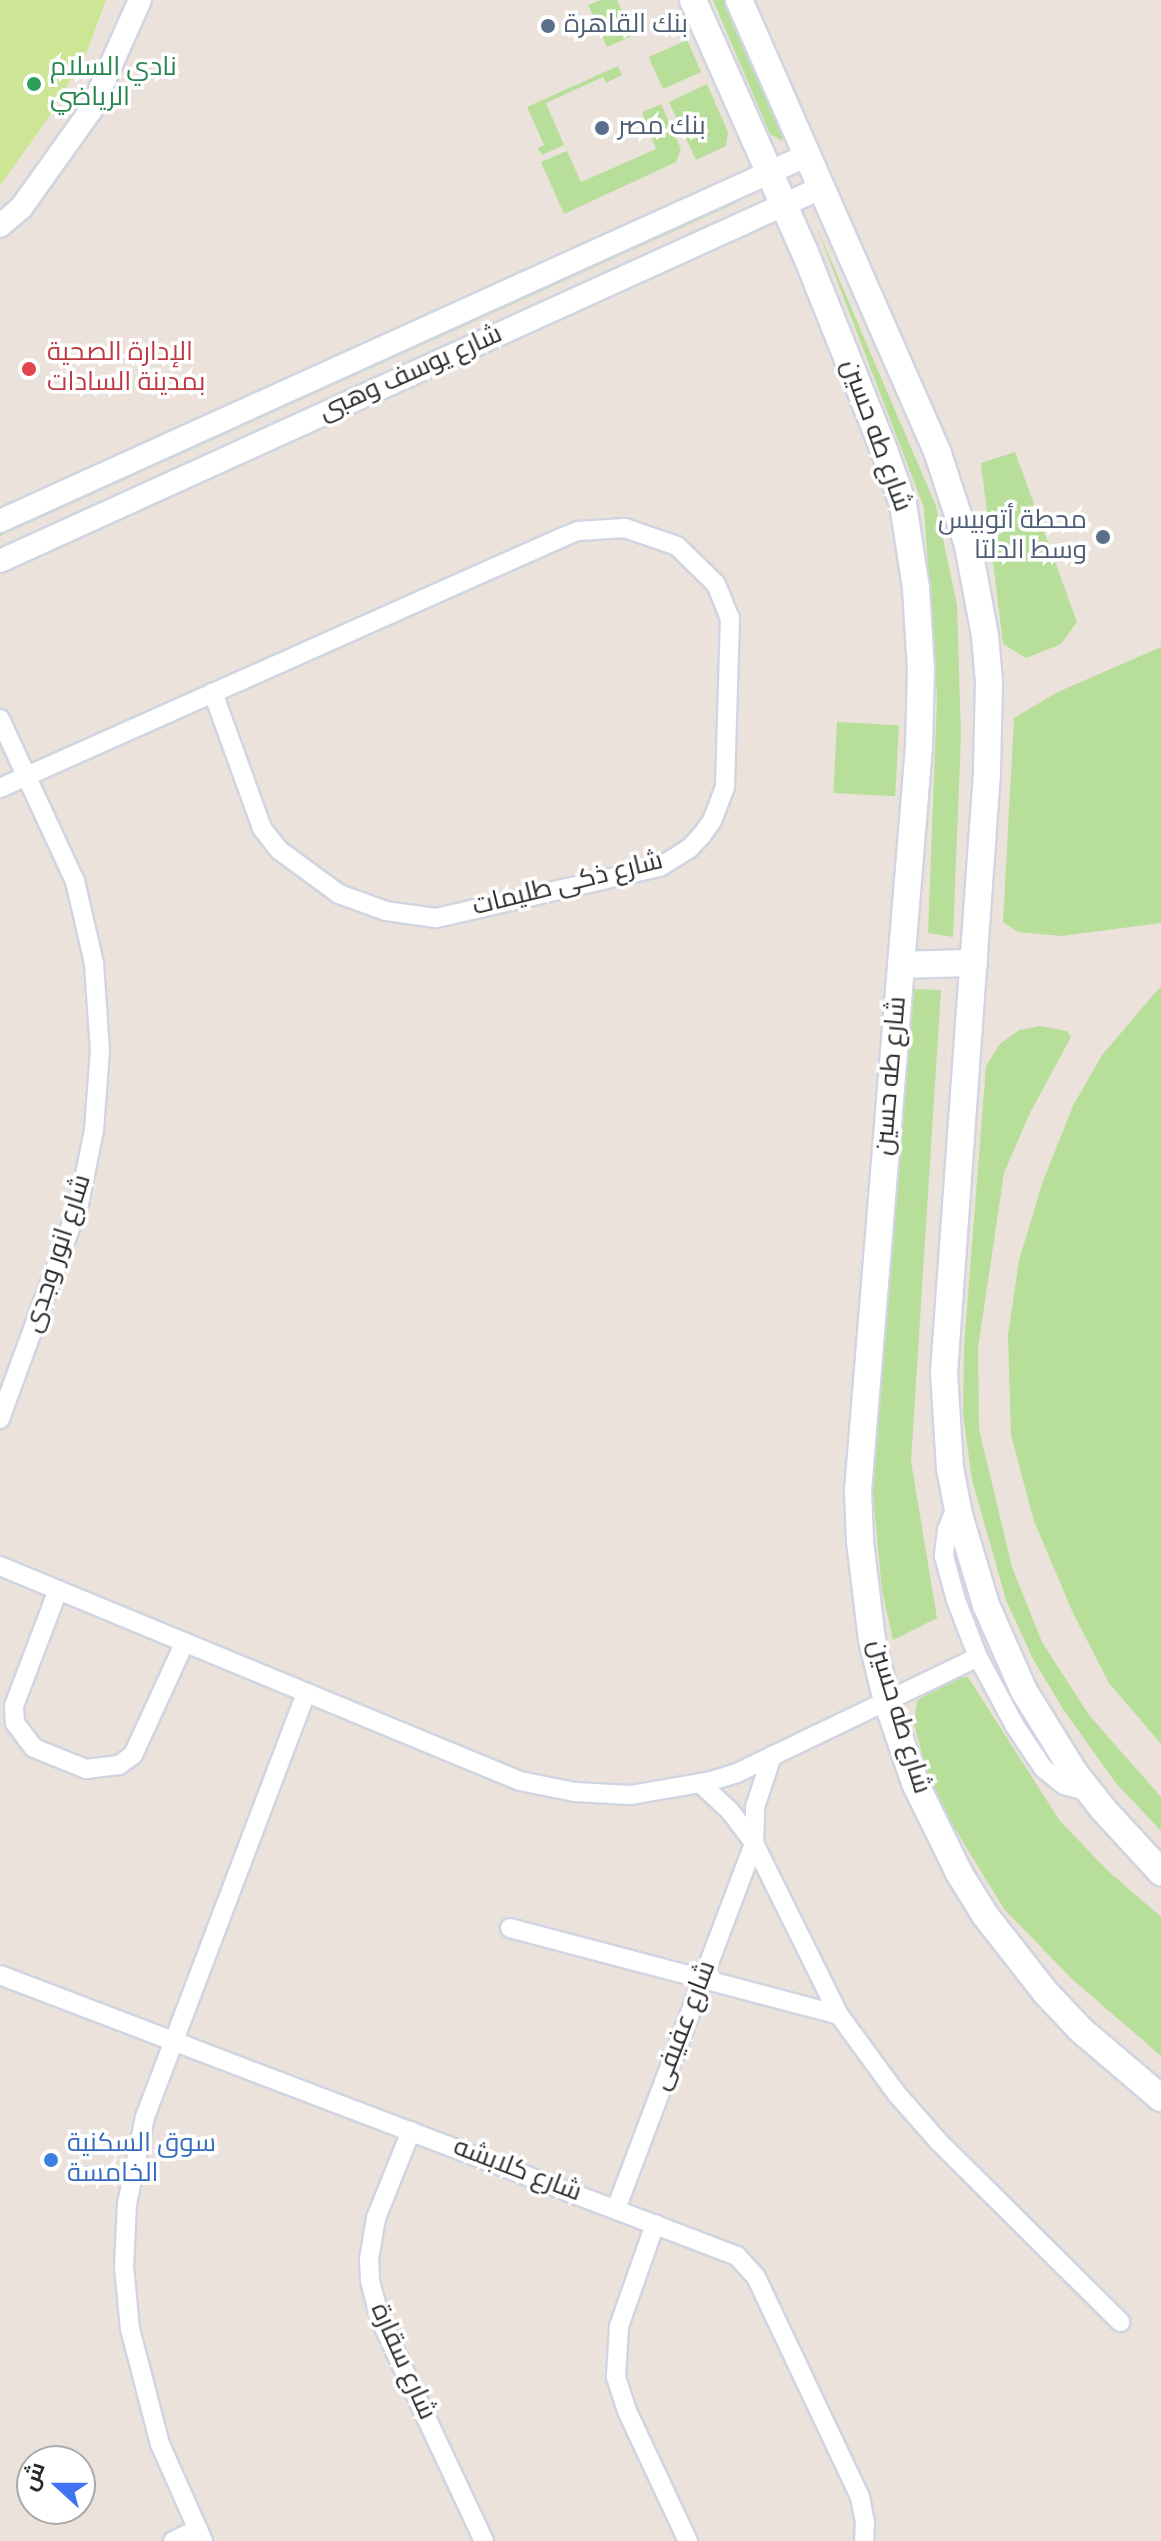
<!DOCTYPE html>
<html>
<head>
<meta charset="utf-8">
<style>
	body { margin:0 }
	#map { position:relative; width:1161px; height:2541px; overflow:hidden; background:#ebe2db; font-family:Overpass,Cairo,sans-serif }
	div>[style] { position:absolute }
	.green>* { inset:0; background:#b8df99; transform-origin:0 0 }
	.pitch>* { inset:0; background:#cce695 }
	.roads { filter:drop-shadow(2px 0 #d0d5e1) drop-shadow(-2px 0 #d0d5e1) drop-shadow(0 2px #d0d5e1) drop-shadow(0 -2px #d0d5e1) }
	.minor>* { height:18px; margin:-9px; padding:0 9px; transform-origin:9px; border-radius:9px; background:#fff }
	.tertiary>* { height:22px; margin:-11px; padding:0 11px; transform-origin:11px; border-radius:11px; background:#fff }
	.secondary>* { height:26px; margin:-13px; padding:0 13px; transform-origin:13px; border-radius:13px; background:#fff }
	.dots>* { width:22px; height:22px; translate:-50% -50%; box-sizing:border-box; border:4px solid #fff; border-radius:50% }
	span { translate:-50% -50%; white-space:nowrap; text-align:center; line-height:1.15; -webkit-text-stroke:7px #fff; paint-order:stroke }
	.service-label { font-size:26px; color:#4e5e75 }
	.left { translate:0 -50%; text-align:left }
	.right { translate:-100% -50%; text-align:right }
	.leisure-label { font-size:26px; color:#27864d }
	.health-label { font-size:26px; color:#be3a42 }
	.street-label { font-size:26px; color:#292929 }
	.shop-label { font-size:26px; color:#366cbe }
	.north { position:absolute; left:16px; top:2445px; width:80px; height:80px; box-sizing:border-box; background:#fff; border:2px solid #a9a9a9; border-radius:50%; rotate:291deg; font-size:22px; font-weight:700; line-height:32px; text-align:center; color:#292929 }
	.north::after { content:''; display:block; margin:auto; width:28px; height:36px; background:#4174f2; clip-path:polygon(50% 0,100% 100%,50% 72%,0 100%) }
</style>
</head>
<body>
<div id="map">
	<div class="green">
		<div style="clip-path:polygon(601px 0,617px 0,632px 36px,607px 47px,588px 5px)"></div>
		<div style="clip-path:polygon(713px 0,727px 0,784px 127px,782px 141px,770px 134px)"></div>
		<div style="left:687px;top:40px;width:35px;height:42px;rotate:66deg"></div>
		<div style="clip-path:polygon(618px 66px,622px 75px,606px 83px,603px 77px,546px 103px,564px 145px,542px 155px,538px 148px,544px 145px,527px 107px)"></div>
		<div style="clip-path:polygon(707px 84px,728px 132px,726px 146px,696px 160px,669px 102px)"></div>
		<div style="clip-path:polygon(661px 104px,681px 149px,676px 162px,564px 214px,541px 162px,567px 151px,581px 182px,656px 149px,642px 112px)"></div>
		<div style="clip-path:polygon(744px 193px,734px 204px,0 536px,0 518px)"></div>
		<div style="clip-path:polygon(815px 223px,936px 506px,957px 605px,961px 736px,953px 937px,928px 933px,937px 698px,924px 508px)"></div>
		<div style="clip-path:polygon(1015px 452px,1077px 622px,1061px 644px,1026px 658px,1003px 644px,981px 463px)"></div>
		<div style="clip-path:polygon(1161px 647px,1161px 923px,1061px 936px,1018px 932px,1003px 922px,1014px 718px,1058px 692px)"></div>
		<div style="left:837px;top:722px;width:62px;height:71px;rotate:3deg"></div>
		<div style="clip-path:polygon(1161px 986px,1161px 1744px,1109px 1683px,1073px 1613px,1034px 1521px,1011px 1435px,1008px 1335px,1019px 1260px,1043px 1181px,1073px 1106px,1102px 1055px)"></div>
		<div style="clip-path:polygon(912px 989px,941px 990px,911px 1461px,937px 1618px,893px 1640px,882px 1590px,871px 1473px)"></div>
		<div style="clip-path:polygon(1040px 1026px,1067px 1031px,1071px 1037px,1029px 1115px,1004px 1173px,978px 1348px,979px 1429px,1012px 1567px,1042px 1642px,1089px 1715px,1161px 1797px,1161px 1831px,1115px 1782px,1063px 1709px,1033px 1659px,1006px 1600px,972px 1480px,963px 1414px,964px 1347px,986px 1066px,1000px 1044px,1019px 1030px)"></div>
		<div style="clip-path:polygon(968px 1677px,1060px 1821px,1108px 1871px,1161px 1917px,1161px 2056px,1071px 1978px,1004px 1909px,932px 1791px,914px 1724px,917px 1701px,951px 1678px)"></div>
	</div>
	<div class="pitch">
		<div style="clip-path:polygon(0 0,106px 0,86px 54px,51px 114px,0 186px)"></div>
	</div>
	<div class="roads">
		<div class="minor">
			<div style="left:0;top:719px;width:179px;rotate:65.2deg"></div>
			<div style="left:75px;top:881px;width:84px;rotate:77deg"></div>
			<div style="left:94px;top:963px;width:87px;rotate:86.1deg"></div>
			<div style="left:100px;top:1050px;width:80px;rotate:94.3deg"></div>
			<div style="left:94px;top:1130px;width:76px;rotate:101.5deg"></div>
			<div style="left:79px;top:1204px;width:229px;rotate:110.2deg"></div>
			<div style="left:0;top:788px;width:616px;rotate:-24.03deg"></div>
			<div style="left:563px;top:537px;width:16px;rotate:-22deg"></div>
			<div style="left:578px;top:531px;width:47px;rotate:-3.7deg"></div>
			<div style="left:625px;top:528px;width:55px;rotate:19.1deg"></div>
			<div style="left:677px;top:546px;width:54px;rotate:44.3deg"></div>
			<div style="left:716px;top:584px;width:37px;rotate:68deg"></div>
			<div style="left:730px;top:618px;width:169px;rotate:91.7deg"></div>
			<div style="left:725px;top:787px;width:36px;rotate:111deg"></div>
			<div style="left:712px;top:821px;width:17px;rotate:126deg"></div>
			<div style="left:702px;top:835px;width:18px;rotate:133deg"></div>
			<div style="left:690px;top:848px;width:36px;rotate:148deg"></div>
			<div style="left:659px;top:867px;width:229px;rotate:167.1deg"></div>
			<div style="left:436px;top:918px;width:50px;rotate:-172deg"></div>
			<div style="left:386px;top:911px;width:50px;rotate:-160.1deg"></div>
			<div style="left:339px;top:894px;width:74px;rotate:-143.7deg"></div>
			<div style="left:279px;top:850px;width:28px;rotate:-128deg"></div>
			<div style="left:262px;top:828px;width:144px;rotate:-109.9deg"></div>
			<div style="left:957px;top:1505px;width:27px;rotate:112deg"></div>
			<div style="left:947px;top:1530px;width:26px;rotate:97deg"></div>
			<div style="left:944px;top:1556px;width:46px;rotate:74.7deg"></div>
			<div style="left:956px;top:1600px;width:61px;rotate:68.9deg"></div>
			<div style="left:978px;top:1657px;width:78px;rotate:61.8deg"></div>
			<div style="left:1015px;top:1726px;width:50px;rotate:56.3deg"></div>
			<div style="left:1043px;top:1768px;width:27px;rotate:39deg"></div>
			<div style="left:1064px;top:1785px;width:27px;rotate:15deg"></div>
			<div style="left:0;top:1566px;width:563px;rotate:22.46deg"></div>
			<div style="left:520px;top:1781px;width:56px;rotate:11.3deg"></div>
			<div style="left:575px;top:1792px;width:56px;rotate:3.1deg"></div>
			<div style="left:631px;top:1795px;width:81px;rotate:-9.9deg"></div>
			<div style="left:711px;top:1781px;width:27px;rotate:-17deg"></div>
			<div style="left:737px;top:1773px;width:267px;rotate:-25.7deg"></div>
			<div style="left:58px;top:1590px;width:124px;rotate:110.8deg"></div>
			<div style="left:14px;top:1706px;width:17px;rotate:87deg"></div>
			<div style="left:15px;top:1723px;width:31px;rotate:53deg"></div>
			<div style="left:34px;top:1748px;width:56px;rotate:22deg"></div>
			<div style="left:86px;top:1769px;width:33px;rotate:-7deg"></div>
			<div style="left:119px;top:1765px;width:17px;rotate:-36deg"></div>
			<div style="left:133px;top:1755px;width:124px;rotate:-65.3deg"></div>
			<div style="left:701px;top:1784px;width:40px;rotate:43deg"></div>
			<div style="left:730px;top:1811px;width:40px;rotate:53deg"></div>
			<div style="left:754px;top:1843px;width:192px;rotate:63.7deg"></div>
			<div style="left:839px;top:2015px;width:97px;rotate:53.8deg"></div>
			<div style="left:896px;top:2093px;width:64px;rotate:48.8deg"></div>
			<div style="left:938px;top:2141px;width:257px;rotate:44.8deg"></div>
			<div style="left:510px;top:1928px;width:340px;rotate:14.8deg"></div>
			<div style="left:0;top:1975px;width:789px;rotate:20.87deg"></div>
			<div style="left:737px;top:2256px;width:28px;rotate:48deg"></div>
			<div style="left:756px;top:2277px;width:243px;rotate:64.7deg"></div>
			<div style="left:860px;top:2497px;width:26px;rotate:79deg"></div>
			<div style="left:865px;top:2523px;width:18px;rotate:93deg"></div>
			<div style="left:411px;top:2131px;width:94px;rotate:111.9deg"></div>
			<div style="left:376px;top:2218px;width:42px;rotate:99.7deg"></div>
			<div style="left:369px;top:2259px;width:22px;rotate:87deg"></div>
			<div style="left:370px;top:2281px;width:39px;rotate:75deg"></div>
			<div style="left:380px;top:2319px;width:245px;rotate:64.9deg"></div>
			<div style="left:616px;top:2209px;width:391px;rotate:-69.3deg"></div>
			<div style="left:754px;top:1843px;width:36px;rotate:-88deg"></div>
			<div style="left:755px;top:1807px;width:54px;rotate:-71.6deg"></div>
			<div style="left:655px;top:2224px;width:108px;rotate:109.4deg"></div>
			<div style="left:619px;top:2326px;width:51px;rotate:93.4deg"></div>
			<div style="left:616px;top:2377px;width:36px;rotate:72deg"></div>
			<div style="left:627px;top:2411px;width:144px;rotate:64.9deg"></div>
			<div style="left:173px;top:2541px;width:28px;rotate:-26deg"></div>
			<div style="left:203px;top:2541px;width:106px;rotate:-113.9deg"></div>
			<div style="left:160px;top:2444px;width:119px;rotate:-104.6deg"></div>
			<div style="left:130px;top:2329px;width:62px;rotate:-95.5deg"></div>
			<div style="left:124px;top:2267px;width:63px;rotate:-87.3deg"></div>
			<div style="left:127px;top:2204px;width:89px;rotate:-78.3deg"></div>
			<div style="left:145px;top:2117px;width:454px;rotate:-69.2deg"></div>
		</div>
		<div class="tertiary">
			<div style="left:0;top:226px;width:28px;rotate:-41deg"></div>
			<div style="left:21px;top:208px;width:120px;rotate:-54.5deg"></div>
			<div style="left:91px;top:110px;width:120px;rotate:-66deg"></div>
			<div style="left:0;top:521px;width:887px;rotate:-24.37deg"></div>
			<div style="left:0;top:561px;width:904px;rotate:-24.44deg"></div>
		</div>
		<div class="secondary">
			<div style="left:693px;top:0;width:274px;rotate:66.1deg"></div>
			<div style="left:804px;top:250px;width:215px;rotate:68.2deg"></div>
			<div style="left:884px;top:450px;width:57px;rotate:70.6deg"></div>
			<div style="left:903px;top:504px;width:85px;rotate:81.2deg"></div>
			<div style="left:916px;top:588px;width:81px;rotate:86.5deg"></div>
			<div style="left:921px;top:669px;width:77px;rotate:91.5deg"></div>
			<div style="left:919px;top:746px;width:747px;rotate:94.68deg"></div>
			<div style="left:858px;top:1491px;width:50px;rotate:87.7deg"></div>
			<div style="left:860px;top:1541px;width:100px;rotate:83.1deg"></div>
			<div style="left:872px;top:1640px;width:63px;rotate:76.2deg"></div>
			<div style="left:887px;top:1701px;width:87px;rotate:71.1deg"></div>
			<div style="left:915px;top:1783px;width:100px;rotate:63.9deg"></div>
			<div style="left:959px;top:1873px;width:49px;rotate:58.2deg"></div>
			<div style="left:985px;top:1915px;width:99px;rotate:52deg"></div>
			<div style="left:1046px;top:1993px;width:51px;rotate:46.6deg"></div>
			<div style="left:1081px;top:2030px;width:105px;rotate:40.4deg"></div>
			<div style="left:739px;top:0;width:496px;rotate:66.3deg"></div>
			<div style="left:938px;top:454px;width:96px;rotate:71.8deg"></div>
			<div style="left:968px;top:545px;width:93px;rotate:79.4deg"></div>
			<div style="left:985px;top:636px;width:46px;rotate:85deg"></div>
			<div style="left:989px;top:682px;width:91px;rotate:91.3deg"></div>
			<div style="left:987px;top:773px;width:602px;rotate:94.1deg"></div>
			<div style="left:944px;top:1373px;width:95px;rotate:86.4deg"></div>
			<div style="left:950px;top:1468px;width:48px;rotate:79.2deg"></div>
			<div style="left:959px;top:1515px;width:94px;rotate:73.3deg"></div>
			<div style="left:986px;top:1605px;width:94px;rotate:66.2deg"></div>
			<div style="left:1024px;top:1691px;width:95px;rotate:58.3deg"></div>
			<div style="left:1074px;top:1772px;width:47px;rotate:51.9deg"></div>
			<div style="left:1103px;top:1809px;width:86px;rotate:47.4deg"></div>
			<div style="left:901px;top:965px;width:73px;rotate:-1.6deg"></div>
		</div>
	</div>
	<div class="dots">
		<div style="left:548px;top:26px;background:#5c6f8a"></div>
		<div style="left:34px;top:84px;background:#2e9e5b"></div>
		<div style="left:602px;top:128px;background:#5c6f8a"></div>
		<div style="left:29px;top:369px;background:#e0444e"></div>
		<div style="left:1103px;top:537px;background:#5c6f8a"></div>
		<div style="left:51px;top:2160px;background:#3f7fe0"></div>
	</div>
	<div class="service-label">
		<span class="left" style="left:564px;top:26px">بنك القاهرة</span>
		<span class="left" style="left:618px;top:128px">بنك مصر</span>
		<span class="right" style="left:1087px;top:537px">محطة أتوبيس<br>وسط الدلتا</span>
	</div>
	<div class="leisure-label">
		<span class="left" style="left:50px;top:84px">نادي السلام<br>الرياضي</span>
	</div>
	<div class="health-label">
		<span class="left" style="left:47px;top:369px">الإدارة الصحية<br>بمدينة السادات</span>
	</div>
	<div class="street-label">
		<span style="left:411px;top:374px;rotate:-24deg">شارع يوسف وهبى</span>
		<span style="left:875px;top:436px;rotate:70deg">شارع طه حسين</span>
		<span style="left:568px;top:885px;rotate:-14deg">شارع ذكى طليمات</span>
		<span style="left:892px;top:1076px;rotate:-85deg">شارع طه حسين</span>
		<span style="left:59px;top:1254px;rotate:-72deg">شارع انور وجدى</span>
		<span style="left:898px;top:1717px;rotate:73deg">شارع طه حسين</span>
		<span style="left:685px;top:2026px;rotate:-69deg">شارع عفيفى</span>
		<span style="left:517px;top:2171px;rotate:21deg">شارع كلابشه</span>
		<span style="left:402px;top:2362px;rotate:66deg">شارع سقارة</span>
	</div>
	<div class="shop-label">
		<span class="left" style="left:67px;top:2160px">سوق السكنية<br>الخامسة</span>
	</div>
	<div class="north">ش</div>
</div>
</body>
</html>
